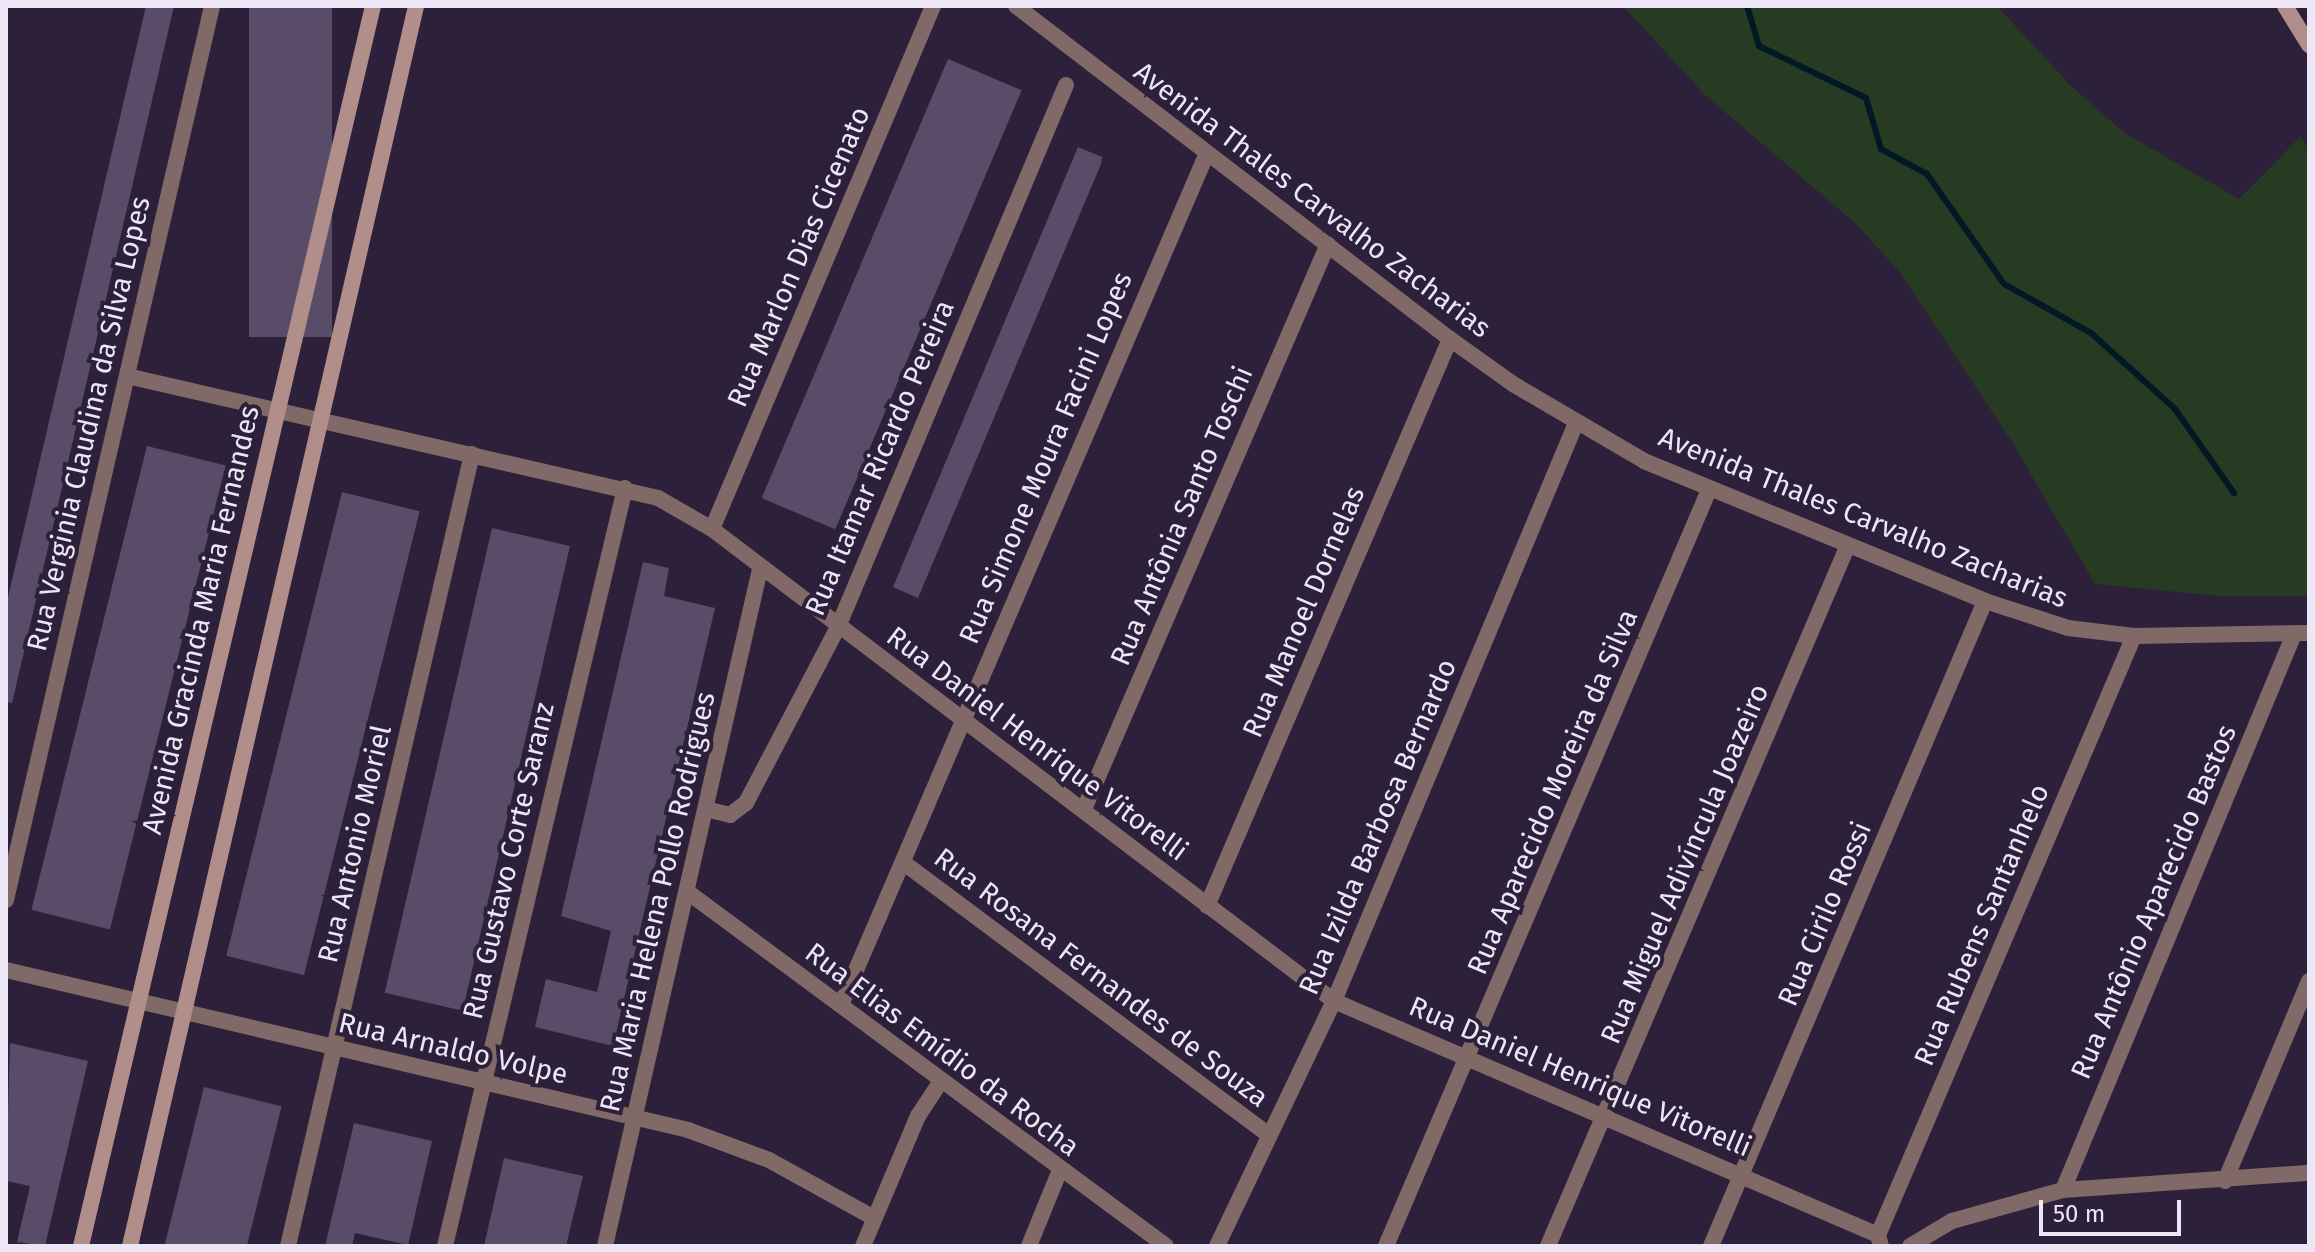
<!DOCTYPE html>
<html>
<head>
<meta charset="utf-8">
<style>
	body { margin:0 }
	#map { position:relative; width:2315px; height:1252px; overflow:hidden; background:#2d203a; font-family:"Fira Sans",sans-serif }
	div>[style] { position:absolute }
	.green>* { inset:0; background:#273a22 }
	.stream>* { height:6px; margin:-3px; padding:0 3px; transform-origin:3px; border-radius:3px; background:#011925 }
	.building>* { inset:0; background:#594c68; transform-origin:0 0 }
	.street>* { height:16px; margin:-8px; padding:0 8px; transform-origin:8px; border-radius:8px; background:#806966 }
	.secondary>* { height:16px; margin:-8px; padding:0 8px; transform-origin:8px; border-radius:8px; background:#b28e8a }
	span { translate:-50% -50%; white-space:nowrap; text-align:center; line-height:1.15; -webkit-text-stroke:8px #2d203a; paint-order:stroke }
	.street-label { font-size:28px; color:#ede6f7 }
	.frame { position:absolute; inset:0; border:8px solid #ede6f7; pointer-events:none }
	.scale { position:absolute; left:2039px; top:1200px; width:142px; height:36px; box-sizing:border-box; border:4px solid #ede6f7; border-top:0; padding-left:10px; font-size:24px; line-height:28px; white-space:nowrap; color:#ede6f7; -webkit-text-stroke:6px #2d203a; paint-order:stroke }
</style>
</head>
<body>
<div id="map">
	<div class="green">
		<div style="clip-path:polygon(1623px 6px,1997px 6px,2072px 87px,2126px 134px,2239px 199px,2301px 136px,2309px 151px,2309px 596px,2219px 596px,2095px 584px,2012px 442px,1899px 271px,1855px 223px,1705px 95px)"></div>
	</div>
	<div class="stream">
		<div style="left:1747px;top:6px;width:42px;rotate:73.3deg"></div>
		<div style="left:1759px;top:46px;width:119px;rotate:25.9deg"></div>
		<div style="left:1866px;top:98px;width:53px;rotate:73.6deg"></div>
		<div style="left:1881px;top:149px;width:52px;rotate:28.5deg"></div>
		<div style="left:1927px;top:174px;width:134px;rotate:55deg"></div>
		<div style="left:2004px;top:284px;width:100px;rotate:29.4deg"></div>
		<div style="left:2091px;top:333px;width:113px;rotate:42.1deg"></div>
		<div style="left:2175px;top:409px;width:103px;rotate:54.9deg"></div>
	</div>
	<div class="building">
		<div style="clip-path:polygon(146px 6px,174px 6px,12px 703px,6px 702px,6px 606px)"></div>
		<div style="left:249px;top:6px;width:83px;height:331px"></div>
		<div style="left:948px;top:59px;width:80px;height:477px;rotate:23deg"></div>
		<div style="clip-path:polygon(1078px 147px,1102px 157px,1101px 164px,918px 598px,893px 587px)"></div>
		<div style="left:147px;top:446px;width:81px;height:478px;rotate:14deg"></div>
		<div style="left:342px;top:492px;width:80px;height:478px;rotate:14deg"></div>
		<div style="left:492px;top:528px;width:80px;height:477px;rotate:13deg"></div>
		<div style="clip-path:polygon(643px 562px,669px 568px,664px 596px,715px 608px,613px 1046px,535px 1027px,546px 979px,597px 992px,603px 966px,611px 931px,561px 916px)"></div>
		<div style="clip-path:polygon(10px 1043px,88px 1061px,45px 1246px,17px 1242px,30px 1186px,6px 1181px)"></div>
		<div style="left:204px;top:1087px;width:80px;height:163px;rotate:14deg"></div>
		<div style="clip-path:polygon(354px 1123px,432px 1141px,408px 1245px,355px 1233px,352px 1246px,325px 1246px)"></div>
		<div style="clip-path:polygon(504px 1158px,583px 1176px,566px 1246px,484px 1246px)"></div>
	</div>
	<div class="street">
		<div style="left:1016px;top:6px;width:547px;rotate:37.5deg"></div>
		<div style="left:1450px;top:339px;width:77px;rotate:35.5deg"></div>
		<div style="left:1513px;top:384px;width:152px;rotate:30.4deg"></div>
		<div style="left:1644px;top:461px;width:369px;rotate:22.3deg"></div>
		<div style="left:1985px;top:601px;width:87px;rotate:18deg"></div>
		<div style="left:2068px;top:628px;width:66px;rotate:6.9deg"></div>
		<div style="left:2134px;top:636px;width:175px;rotate:-1deg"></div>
		<div style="left:127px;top:376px;width:545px;rotate:12.94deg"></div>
		<div style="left:658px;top:498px;width:62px;rotate:29.9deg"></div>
		<div style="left:712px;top:529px;width:781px;rotate:37.19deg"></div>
		<div style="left:1334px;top:1001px;width:592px;rotate:23.27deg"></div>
		<div style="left:1878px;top:1235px;width:11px;rotate:75deg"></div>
		<div style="left:712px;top:529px;width:568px;rotate:-67.09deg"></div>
		<div style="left:706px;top:809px;width:25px;rotate:14deg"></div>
		<div style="left:730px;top:815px;width:20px;rotate:-37deg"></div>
		<div style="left:746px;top:803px;width:199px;rotate:-62.4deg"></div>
		<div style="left:838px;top:627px;width:588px;rotate:-67.19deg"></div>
		<div style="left:1084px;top:809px;width:615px;rotate:-66.64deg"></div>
		<div style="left:904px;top:863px;width:453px;rotate:36.7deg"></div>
		<div style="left:689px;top:893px;width:593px;rotate:36.5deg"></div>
		<div style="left:6px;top:900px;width:917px;rotate:-77.02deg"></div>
		<div style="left:1207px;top:906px;width:617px;rotate:-66.8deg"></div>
		<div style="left:6px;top:970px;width:701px;rotate:13.2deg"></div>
		<div style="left:688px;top:1130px;width:86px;rotate:20.3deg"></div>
		<div style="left:769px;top:1160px;width:120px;rotate:28.9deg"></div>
		<div style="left:841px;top:1005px;width:927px;rotate:-66.75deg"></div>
		<div style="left:2225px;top:1181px;width:217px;rotate:-67.2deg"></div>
		<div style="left:2063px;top:1190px;width:602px;rotate:-67.44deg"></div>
		<div style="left:1878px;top:1235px;width:651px;rotate:-66.86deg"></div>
		<div style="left:288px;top:1246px;width:813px;rotate:-76.92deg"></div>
		<div style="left:445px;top:1246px;width:779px;rotate:-76.64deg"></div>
		<div style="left:605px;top:1246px;width:695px;rotate:-77.1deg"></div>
		<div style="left:863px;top:1246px;width:141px;rotate:-67.1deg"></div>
		<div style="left:918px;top:1116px;width:42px;rotate:-56.7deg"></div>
		<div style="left:1029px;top:1246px;width:82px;rotate:-67.8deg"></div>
		<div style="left:1217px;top:1246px;width:272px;rotate:-64.5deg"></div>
		<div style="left:1334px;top:1001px;width:627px;rotate:-67.28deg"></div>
		<div style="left:1386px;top:1246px;width:822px;rotate:-66.87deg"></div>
		<div style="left:1548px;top:1246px;width:762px;rotate:-66.83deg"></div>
		<div style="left:1711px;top:1246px;width:701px;rotate:-66.98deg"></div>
		<div style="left:1910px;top:1246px;width:49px;rotate:-30.8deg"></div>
		<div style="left:1952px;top:1221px;width:115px;rotate:-15.6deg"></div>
		<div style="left:2063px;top:1190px;width:247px;rotate:-4deg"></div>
	</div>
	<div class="secondary">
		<div style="left:2285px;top:6px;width:46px;rotate:58.4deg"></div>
		<div style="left:81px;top:1246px;width:1274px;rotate:-76.75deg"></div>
		<div style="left:130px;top:1246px;width:1273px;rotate:-77.01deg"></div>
	</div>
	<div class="street-label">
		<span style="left:1312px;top:200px;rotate:37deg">Avenida Thales Carvalho Zacharias</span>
		<span style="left:799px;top:257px;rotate:-67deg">Rua Marlon Dias Cicenato</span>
		<span style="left:89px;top:424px;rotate:-77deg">Rua Verginia Claudina da Silva Lopes</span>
		<span style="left:880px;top:458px;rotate:-67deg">Rua Itamar Ricardo Pereira</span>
		<span style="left:1046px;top:458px;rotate:-67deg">Rua Simone Moura Facini Lopes</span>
		<span style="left:1182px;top:516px;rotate:-67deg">Rua Antônia Santo Toschi</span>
		<span style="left:1863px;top:518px;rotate:22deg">Avenida Thales Carvalho Zacharias</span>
		<span style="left:1304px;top:612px;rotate:-67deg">Rua Manoel Dornelas</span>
		<span style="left:201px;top:620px;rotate:-77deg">Avenida Gracinda Maria Fernandes</span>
		<span style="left:1037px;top:744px;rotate:37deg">Rua Daniel Henrique Vitorelli</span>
		<span style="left:1553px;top:792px;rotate:-67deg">Rua Aparecido Moreira da Silva</span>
		<span style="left:1378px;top:827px;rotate:-67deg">Rua Izilda Barbosa Bernardo</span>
		<span style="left:355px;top:844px;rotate:-77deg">Rua Antonio Moriel</span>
		<span style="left:509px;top:861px;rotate:-77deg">Rua Gustavo Corte Saranz</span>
		<span style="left:1685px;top:864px;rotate:-67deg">Rua Miguel Adivíncula Joazeiro</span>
		<span style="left:658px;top:902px;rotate:-77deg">Rua Maria Helena Pollo Rodrigues</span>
		<span style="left:2154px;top:902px;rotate:-67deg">Rua Antônio Aparecido Bastos</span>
		<span style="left:1825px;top:914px;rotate:-67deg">Rua Cirilo Rossi</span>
		<span style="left:1982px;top:925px;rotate:-67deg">Rua Rubens Santanhelo</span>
		<span style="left:1101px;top:978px;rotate:37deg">Rua Rosana Fernandes de Souza</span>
		<span style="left:453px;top:1049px;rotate:13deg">Rua Arnaldo Volpe</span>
		<span style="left:942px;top:1050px;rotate:37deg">Rua Elias Emídio da Rocha</span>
		<span style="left:1580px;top:1077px;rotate:23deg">Rua Daniel Henrique Vitorelli</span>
	</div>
	<div class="frame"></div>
	<div class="scale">50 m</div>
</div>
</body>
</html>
